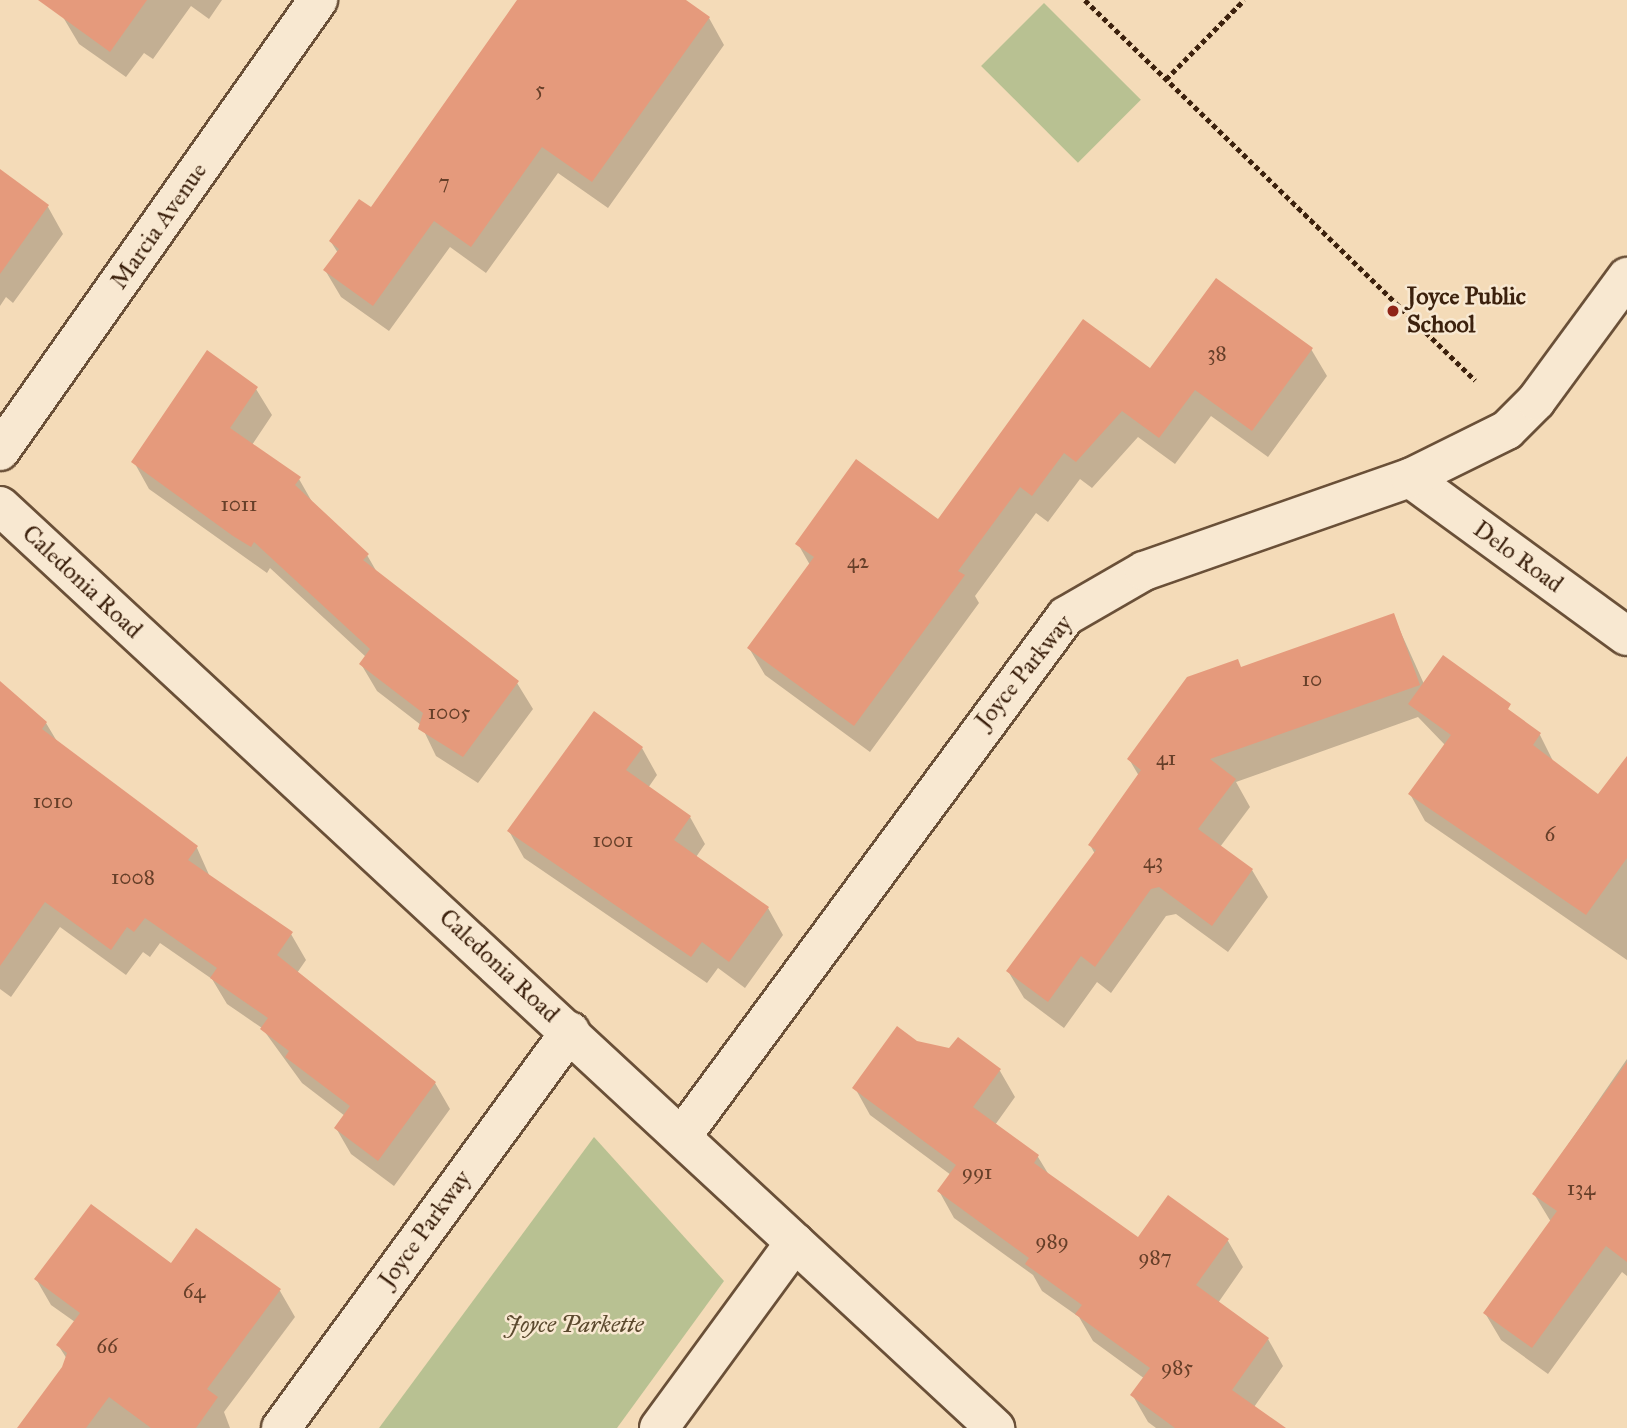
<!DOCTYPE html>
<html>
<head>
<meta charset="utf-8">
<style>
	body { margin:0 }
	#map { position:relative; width:1627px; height:1428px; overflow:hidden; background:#f4dbb8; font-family:"IM FELL Great Primer",serif }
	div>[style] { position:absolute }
	.green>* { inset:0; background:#b8c192; transform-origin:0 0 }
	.shadow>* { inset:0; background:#0003 }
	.building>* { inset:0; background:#e59a7c }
	.path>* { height:4.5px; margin-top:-2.25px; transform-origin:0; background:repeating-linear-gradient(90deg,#3c210d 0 5px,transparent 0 8.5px) }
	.roads { filter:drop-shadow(2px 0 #6a5038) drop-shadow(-2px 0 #6a5038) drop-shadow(0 2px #6a5038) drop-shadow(0 -2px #6a5038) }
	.minor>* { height:38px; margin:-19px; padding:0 19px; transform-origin:19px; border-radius:19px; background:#f8e8d1 }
	.tertiary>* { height:38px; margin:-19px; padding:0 19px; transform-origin:19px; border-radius:19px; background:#f8e8d1 }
	.dots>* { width:19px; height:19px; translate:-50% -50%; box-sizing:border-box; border:4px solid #f8e8d1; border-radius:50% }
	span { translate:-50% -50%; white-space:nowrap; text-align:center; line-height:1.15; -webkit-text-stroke:5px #f8e8d1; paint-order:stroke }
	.number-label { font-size:21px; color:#663f29 }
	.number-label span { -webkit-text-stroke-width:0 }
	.street-label { font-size:24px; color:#3c210d }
	.poi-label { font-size:24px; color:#3c210d; font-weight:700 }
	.left { translate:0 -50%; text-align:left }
	.park-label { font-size:24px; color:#5b492e; font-style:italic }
</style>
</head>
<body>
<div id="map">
	<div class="green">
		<div style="left:1044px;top:3px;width:137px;height:89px;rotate:45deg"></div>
		<div style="clip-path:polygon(594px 1137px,724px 1281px,617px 1428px,379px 1428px)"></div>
	</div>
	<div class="shadow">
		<div style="clip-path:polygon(75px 0,222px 0,209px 19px,191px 6px,153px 59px,144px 53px,126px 77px,79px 44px,63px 17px)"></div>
		<div style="clip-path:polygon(521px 0,683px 0,709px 18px,724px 45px,608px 208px,558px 173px,486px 273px,450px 247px,389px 331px,341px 297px,325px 270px,338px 253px,331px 242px,372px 210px)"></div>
		<div style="clip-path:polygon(0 173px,48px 207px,63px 234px,13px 303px,6px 297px,0 306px)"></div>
		<div style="clip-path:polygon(1311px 349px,1327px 376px,1268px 457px,1211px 416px,1175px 464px,1138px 437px,1092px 488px,1080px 479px,1048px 522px,1036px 513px,975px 596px,979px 603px,870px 752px,765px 675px,749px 648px,810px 565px,798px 544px,938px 521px,1150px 371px)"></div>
		<div style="clip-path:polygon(256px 389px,272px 415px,252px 445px,299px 479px,315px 507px,367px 555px,378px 574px,517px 683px,533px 709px,478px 783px,436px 756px,421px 725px,377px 691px,361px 664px,366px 657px,270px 568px,267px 573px,149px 489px,134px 462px)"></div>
		<div style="clip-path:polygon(1393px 615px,1424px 684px,1540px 735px,1554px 763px,1599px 796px,1627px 798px,1627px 960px,1425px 821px,1410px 794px,1445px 745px,1418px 717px,1236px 782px,1250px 807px,1220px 847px,1252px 870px,1268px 897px,1228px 952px,1176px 914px,1166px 916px,1111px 993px,1097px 982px,1064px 1028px,1024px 998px,1008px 971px,1095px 854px,1090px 845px,1139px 776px,1129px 759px,1242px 669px)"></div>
		<div style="clip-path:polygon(0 684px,46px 723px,58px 743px,197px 848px,210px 877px,291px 934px,306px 960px,297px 973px,435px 1083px,450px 1109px,394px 1186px,351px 1154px,336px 1128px,345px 1116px,302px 1083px,262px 1028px,227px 1004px,212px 979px,160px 943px,150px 957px,143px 952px,126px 975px,60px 927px,11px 997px,0 989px)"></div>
		<div style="clip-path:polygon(642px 748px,657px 775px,648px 788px,690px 817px,705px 844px,696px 857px,768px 908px,783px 935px,745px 988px,718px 968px,707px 983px,524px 858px,509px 831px)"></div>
		<div style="clip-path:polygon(917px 1043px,1000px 1071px,1015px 1097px,995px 1125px,1038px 1157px,1049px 1175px,1138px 1239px,1228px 1241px,1243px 1267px,1218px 1303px,1268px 1339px,1283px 1366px,1254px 1407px,1283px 1428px,1156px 1428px,1148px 1422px,1133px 1396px,1145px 1379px,1093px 1341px,1079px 1317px,1042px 1291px,1033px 1275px,954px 1218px,939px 1191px,951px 1175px,870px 1115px,855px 1088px)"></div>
		<div style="clip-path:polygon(1627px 1059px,1627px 1276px,1622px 1272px,1548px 1374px,1501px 1340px,1485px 1313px,1551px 1222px,1534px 1194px)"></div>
		<div style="clip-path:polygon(171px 1266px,280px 1291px,295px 1317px,224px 1412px,230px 1428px,33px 1428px,67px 1359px,58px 1345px,75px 1322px,51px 1305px,36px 1279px)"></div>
	</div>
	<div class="building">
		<div style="clip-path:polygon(38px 0,147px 0,110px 52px)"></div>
		<div style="clip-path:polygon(517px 0,686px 0,710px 17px,592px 182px,542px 147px,471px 247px,434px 221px,373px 306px,323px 270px,339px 249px,329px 241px,359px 199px,371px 207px)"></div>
		<div style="clip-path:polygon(0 169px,49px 205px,0 274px)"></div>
		<div style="clip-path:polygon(1216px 278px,1313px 348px,1252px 431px,1195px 390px,1159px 438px,1122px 411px,1076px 462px,1064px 453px,1032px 496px,1020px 487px,958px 571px,965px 575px,854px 726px,747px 648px,814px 557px,795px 544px,856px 459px,938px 519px,1083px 319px,1150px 368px)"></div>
		<div style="clip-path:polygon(207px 350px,258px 387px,230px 428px,301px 477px,295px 485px,369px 554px,363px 560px,519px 681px,463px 757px,418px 729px,423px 713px,359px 664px,370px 649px,254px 542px,251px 547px,233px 536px,131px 462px)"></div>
		<div style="clip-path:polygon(1394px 613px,1420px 685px,1210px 759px,1236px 779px,1198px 829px,1253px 869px,1212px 926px,1159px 887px,1151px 889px,1095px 967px,1081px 956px,1048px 1002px,1006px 971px,1096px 850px,1088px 845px,1141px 770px,1127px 759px,1187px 677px,1238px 659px,1241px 667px)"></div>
		<div style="clip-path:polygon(1443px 655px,1511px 704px,1508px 709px,1541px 733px,1533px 745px,1598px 794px,1627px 756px,1627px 858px,1586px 915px,1408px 794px,1451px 735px,1408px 704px)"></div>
		<div style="clip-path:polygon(0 681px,47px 722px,42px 729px,198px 846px,188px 860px,293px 932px,277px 955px,436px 1082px,378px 1161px,334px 1128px,350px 1106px,285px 1057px,289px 1051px,260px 1029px,268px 1018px,210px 978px,217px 968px,145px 918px,134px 932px,127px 927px,111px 950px,45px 902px,0 966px)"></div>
		<div style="clip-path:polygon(594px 711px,643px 747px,626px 770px,691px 816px,674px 840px,769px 907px,729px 962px,702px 942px,691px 957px,507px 831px)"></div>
		<div style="clip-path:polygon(897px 1026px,917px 1041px,949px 1048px,958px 1037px,1001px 1069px,973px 1107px,1039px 1155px,1034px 1163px,1138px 1237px,1168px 1195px,1229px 1239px,1196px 1285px,1269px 1338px,1232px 1390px,1286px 1428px,1175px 1428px,1130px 1395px,1150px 1368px,1075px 1314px,1082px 1305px,1025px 1264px,1029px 1258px,937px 1191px,956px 1165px,852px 1088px)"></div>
		<div style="clip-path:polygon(1627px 1062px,1627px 1262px,1606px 1246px,1532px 1348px,1483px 1313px,1557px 1211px,1532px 1194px)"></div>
		<div style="clip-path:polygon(91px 1204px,171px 1263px,196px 1228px,281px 1289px,207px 1389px,218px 1397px,196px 1428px,151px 1428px,109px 1397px,86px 1428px,17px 1428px,62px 1367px,67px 1353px,56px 1345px,80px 1313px,34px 1279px)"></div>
	</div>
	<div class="path">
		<div style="left:1085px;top:0;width:545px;rotate:44.26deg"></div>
		<div style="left:1166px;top:79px;width:111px;rotate:-45.4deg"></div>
	</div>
	<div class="roads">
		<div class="minor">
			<div style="left:0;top:451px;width:552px;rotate:-54.81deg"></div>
			<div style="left:1410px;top:478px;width:268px;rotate:36.1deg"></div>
			<div style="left:682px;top:1136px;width:646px;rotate:-53.56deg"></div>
			<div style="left:1066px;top:616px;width:90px;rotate:-30deg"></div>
			<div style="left:1144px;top:571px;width:282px;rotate:-19.3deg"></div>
			<div style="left:1410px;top:478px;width:108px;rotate:-26.3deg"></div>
			<div style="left:1507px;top:430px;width:41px;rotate:-45deg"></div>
			<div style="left:1536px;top:401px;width:154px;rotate:-53.7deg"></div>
			<div style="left:281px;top:1428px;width:491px;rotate:-53.9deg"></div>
			<div style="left:659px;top:1428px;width:230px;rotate:-53.8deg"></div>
		</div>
		<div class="tertiary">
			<div style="left:0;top:506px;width:1357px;rotate:42.82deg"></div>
		</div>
	</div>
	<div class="dots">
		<div style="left:1393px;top:311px;background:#8f2418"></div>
	</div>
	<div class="number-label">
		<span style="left:540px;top:89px">5</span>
		<span style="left:444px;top:182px">7</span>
		<span style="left:1217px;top:353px">38</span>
		<span style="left:239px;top:504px">1011</span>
		<span style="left:858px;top:561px">42</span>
		<span style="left:1312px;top:679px">10</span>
		<span style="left:449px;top:712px">1005</span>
		<span style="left:1166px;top:758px">41</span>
		<span style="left:53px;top:801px">1010</span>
		<span style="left:1550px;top:834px">6</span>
		<span style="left:613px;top:840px">1001</span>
		<span style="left:1153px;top:861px">43</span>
		<span style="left:133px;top:877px">1008</span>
		<span style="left:977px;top:1172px">991</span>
		<span style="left:1581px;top:1188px">134</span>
		<span style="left:1052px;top:1241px">989</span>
		<span style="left:1155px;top:1257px">987</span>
		<span style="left:194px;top:1291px">64</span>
		<span style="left:107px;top:1346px">66</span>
		<span style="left:1177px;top:1367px">985</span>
	</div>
	<div class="street-label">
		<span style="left:159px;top:226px;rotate:-55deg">Marcia Avenue</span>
		<span style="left:1518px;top:557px;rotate:36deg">Delo Road</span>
		<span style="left:82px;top:582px;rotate:43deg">Caledonia Road</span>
		<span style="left:1024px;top:672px;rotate:-51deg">Joyce Parkway</span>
		<span style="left:499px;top:966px;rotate:43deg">Caledonia Road</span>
		<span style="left:425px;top:1229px;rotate:-54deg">Joyce Parkway</span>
	</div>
	<div class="poi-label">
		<span class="left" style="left:1407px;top:311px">Joyce Public<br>School</span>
	</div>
	<div class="park-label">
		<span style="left:574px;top:1325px">Joyce Parkette</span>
	</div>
</div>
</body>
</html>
